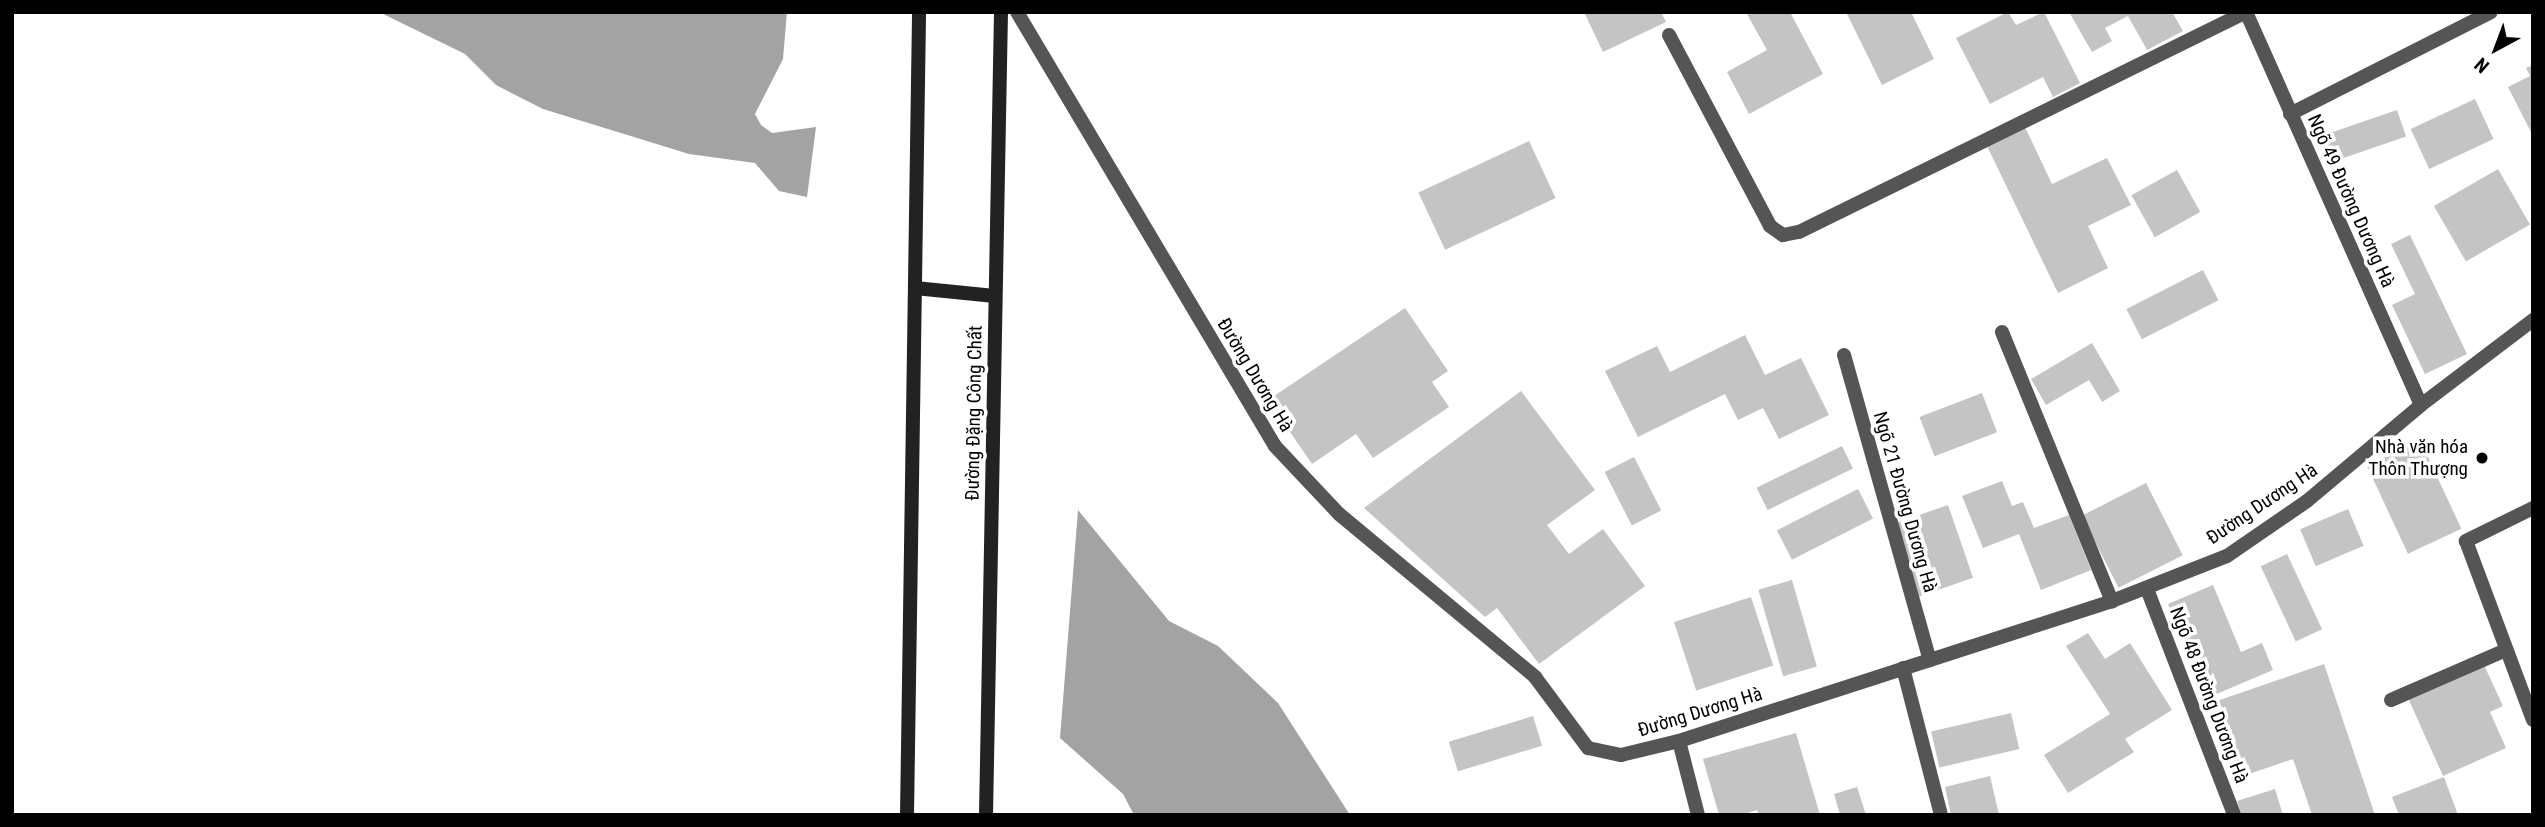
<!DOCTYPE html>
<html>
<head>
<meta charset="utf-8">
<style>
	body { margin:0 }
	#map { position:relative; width:2545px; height:827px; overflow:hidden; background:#fff; font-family:"Roboto Condensed",sans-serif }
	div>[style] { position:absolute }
	.water>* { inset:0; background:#a3a3a3 }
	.building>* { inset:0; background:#c4c4c4; transform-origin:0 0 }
	.service>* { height:14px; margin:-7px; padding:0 7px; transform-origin:7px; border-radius:7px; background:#555 }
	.minor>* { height:14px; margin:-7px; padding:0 7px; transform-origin:7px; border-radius:7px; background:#555 }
	.tertiary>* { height:14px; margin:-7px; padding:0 7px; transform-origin:7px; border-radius:7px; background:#555 }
	.secondary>* { height:14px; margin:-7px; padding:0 7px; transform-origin:7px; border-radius:7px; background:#222 }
	.dots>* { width:19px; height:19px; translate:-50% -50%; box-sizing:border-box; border:4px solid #fff; border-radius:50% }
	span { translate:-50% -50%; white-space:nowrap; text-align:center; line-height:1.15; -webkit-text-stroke:7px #fff; paint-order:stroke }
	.street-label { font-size:19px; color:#000 }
	.poi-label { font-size:19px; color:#000 }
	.right { translate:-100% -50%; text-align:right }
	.frame { position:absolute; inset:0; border:14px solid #000; pointer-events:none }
	.north { position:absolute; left:2461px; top:14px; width:70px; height:70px; -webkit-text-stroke:5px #fff; paint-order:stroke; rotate:221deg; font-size:19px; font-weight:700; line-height:28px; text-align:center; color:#000 }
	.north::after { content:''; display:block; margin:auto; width:24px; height:32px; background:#000; clip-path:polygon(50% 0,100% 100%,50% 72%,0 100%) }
</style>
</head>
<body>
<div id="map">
	<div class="water">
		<div style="clip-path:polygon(379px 12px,787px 12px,783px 59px,755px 114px,761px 125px,772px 133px,816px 127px,807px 197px,779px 191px,755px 163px,689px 154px,543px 109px,496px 85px,465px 54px)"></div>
		<div style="clip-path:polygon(1078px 510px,1169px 621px,1218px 646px,1278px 703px,1350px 815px,1134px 815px,1123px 794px,1060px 738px)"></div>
	</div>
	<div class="building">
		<div style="clip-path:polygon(1584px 12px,1661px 12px,1666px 22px,1603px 52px)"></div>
		<div style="clip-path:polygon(1750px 12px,1790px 12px,1823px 74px,1749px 114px,1727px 72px,1767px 50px,1747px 14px)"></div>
		<div style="clip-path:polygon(1846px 12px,1911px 12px,1934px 59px,1882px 85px)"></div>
		<div style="clip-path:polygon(2008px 12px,2016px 25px,2044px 12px,2080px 83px,2053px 97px,2043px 77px,1990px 104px,1956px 38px)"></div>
		<div style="clip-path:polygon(2069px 12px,2172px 12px,2183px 31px,2147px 50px,2128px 16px,2105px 28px,2112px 41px,2092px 52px)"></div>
		<div style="clip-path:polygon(2533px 65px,2533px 136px,2508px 87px,2530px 76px,2526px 68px)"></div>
		<div style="left:2475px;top:99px;width:44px;height:71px;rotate:65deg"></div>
		<div style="left:2397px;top:110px;width:28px;height:77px;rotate:71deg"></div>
		<div style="clip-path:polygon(2024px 125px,2052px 184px,2107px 158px,2131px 205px,2088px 226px,2108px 268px,2058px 293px,1986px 144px)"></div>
		<div style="left:1529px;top:141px;width:63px;height:122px;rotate:65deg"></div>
		<div style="left:2498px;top:169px;width:64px;height:74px;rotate:60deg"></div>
		<div style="left:2177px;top:170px;width:48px;height:52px;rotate:61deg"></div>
		<div style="clip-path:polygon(2410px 235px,2467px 354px,2425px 374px,2392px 305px,2415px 294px,2391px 244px)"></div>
		<div style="left:2203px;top:270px;width:34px;height:86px;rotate:63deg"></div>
		<div style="clip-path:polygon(1405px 308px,1448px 371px,1432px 382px,1449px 407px,1373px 458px,1356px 434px,1312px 464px,1268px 400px)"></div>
		<div style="clip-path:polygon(1745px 335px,1765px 375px,1801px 358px,1829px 415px,1779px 439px,1763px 408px,1738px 420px,1725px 394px,1638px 437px,1605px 371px,1657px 346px,1670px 372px)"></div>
		<div style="clip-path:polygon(2092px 343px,2120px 391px,2102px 402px,2089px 380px,2046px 405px,2031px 379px)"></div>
		<div style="clip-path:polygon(1521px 391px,1595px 490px,1547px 525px,1569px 554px,1603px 529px,1645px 586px,1539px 664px,1497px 608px,1485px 617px,1364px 508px)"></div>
		<div style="left:1982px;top:393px;width:42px;height:67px;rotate:69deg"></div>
		<div style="left:2420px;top:440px;width:98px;height:59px;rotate:65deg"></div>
		<div style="left:1842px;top:446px;width:25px;height:95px;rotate:64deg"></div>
		<div style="left:1634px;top:457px;width:60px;height:33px;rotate:63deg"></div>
		<div style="clip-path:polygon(2002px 481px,2012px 506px,2023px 502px,2034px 528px,2069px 515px,2091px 570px,2041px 590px,2019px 534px,1983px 548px,1962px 496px)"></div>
		<div style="left:2146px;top:483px;width:81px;height:72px;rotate:63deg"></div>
		<div style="left:1858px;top:489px;width:33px;height:91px;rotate:63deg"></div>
		<div style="left:1948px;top:505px;width:77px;height:65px;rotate:71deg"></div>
		<div style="left:2348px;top:509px;width:40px;height:52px;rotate:67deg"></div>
		<div style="left:2287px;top:554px;width:83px;height:29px;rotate:65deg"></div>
		<div style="left:1792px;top:580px;width:90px;height:35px;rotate:74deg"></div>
		<div style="clip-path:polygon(2213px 585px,2241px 652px,2262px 643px,2273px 670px,2207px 698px,2168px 604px)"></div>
		<div style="left:1751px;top:597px;width:72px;height:81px;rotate:72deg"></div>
		<div style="clip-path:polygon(2088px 633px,2105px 659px,2130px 643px,2172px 710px,2125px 739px,2134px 752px,2068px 793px,2044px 755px,2110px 714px,2066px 646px)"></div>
		<div style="clip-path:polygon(2324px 664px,2375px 815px,2312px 815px,2293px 759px,2240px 777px,2214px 702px)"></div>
		<div style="clip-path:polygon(2484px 665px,2503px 706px,2490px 712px,2506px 748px,2443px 776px,2408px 698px)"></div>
		<div style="left:2011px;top:713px;width:37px;height:82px;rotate:77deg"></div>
		<div style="left:1533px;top:716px;width:31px;height:88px;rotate:73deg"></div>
		<div style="clip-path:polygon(1796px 733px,1820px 815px,1759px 815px,1757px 810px,1741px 815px,1719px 815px,1703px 759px)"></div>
		<div style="clip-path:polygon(1990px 776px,1999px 815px,1951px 815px,1945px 787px)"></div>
		<div style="clip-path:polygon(2444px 777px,2458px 815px,2399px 815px,2392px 797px)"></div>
		<div style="clip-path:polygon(1857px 787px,1866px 815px,1840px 815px,1834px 794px)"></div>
		<div style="clip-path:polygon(2275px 789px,2283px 815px,2242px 815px,2237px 801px)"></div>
	</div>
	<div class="service">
		<div style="left:2246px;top:12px;width:430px;rotate:66deg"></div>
		<div style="left:2002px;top:332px;width:291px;rotate:67.8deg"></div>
		<div style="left:1903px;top:668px;width:152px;rotate:75.5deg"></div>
		<div style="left:2391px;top:700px;width:125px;rotate:-23.5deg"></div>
	</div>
	<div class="minor">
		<div style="left:1669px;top:35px;width:216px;rotate:62.1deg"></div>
		<div style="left:1770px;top:226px;width:16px;rotate:35deg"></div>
		<div style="left:1783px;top:235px;width:16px;rotate:-11deg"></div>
		<div style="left:1799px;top:232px;width:498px;rotate:-26.2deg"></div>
		<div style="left:2290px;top:114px;width:225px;rotate:-26.9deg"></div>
		<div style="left:1844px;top:355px;width:317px;rotate:74.3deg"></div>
		<div style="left:2533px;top:508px;width:75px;rotate:153.8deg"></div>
		<div style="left:2466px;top:541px;width:191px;rotate:69.5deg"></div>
		<div style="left:2147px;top:589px;width:242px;rotate:68.9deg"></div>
		<div style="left:1679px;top:741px;width:76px;rotate:75.6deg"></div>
	</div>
	<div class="tertiary">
		<div style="left:1017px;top:12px;width:505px;rotate:59.27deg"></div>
		<div style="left:1275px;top:446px;width:93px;rotate:46.7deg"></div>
		<div style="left:1339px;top:514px;width:255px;rotate:39.7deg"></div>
		<div style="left:1535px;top:677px;width:89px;rotate:53.3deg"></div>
		<div style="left:1588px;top:748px;width:34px;rotate:12deg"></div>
		<div style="left:1621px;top:755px;width:60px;rotate:-13.6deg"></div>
		<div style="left:1679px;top:741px;width:455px;rotate:-17.9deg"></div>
		<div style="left:2112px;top:601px;width:123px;rotate:-21.4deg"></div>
		<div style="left:2227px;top:556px;width:97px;rotate:-34.5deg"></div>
		<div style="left:2307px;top:501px;width:149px;rotate:-40.1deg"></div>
		<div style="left:2421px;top:405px;width:141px;rotate:-37.2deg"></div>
	</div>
	<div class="secondary">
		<div style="left:915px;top:288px;width:80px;rotate:5.7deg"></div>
		<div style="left:907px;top:815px;width:803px;rotate:-89.14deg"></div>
		<div style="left:986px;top:815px;width:803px;rotate:-88.93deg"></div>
	</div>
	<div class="dots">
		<div style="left:2482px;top:458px;background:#000"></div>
	</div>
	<div class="street-label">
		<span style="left:2351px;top:201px;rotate:66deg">Ngõ 49 Đường Dương Hà</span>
		<span style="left:1255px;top:375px;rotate:59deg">Đường Dương Hà</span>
		<span style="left:974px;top:413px;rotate:-89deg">Đường Đặng Công Chất</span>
		<span style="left:1905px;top:502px;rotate:74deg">Ngõ 21 Đường Dương Hà</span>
		<span style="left:2262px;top:504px;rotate:-34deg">Đường Dương Hà</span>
		<span style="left:2209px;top:695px;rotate:69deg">Ngõ 48 Đường Dương Hà</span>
		<span style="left:1700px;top:712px;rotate:-17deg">Đường Dương Hà</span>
	</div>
	<div class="poi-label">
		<span class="right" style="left:2468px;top:458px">Nhà văn hóa<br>Thôn Thượng</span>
	</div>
	<div class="frame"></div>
	<div class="north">N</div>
</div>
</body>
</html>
